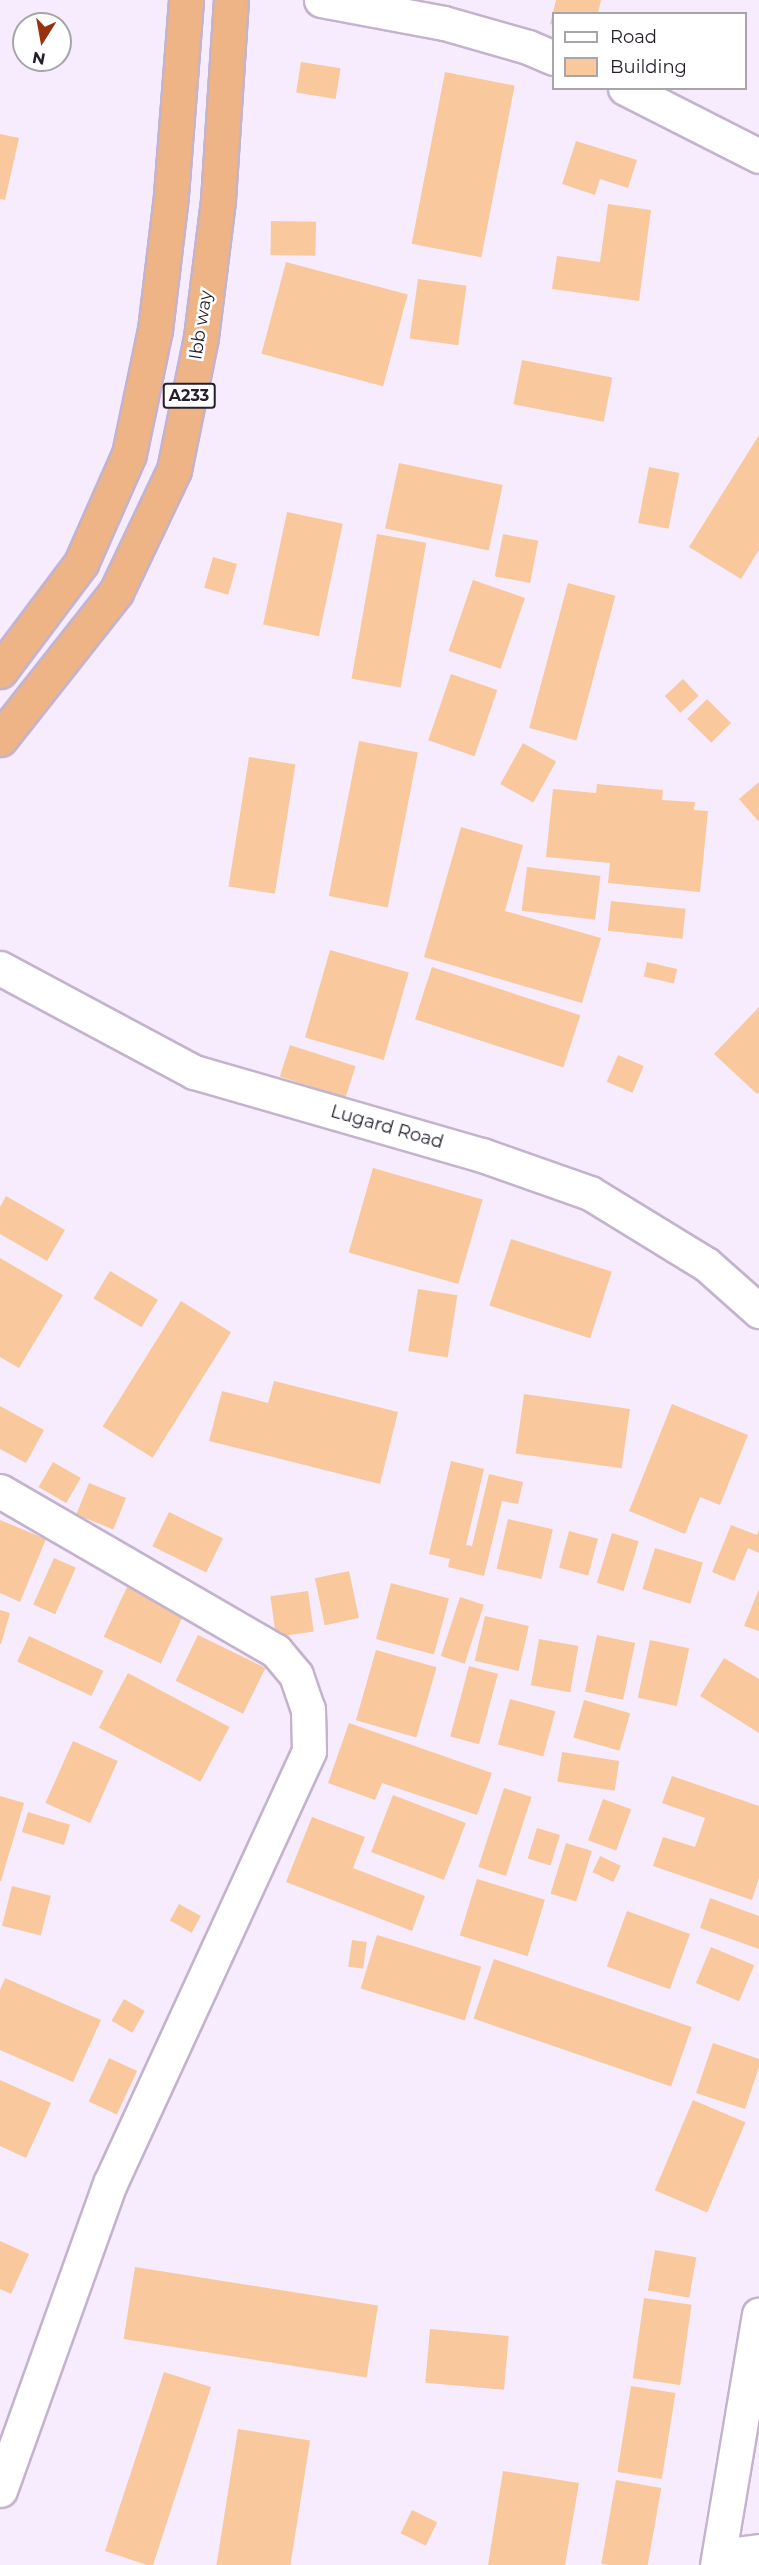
<!DOCTYPE html>
<html>
<head>
<meta charset="utf-8">
<style>
	body { margin:0 }
	#map { position:relative; width:759px; height:2565px; overflow:hidden; background:#f6ecfd; font-family:Montserrat,sans-serif }
	div>[style] { position:absolute }
	.building>* { inset:0; background:#f9c99d; transform-origin:0 0 }
	.roads { filter:drop-shadow(2px 0 #c3b3cd) drop-shadow(-2px 0 #c3b3cd) drop-shadow(0 2px #c3b3cd) drop-shadow(0 -2px #c3b3cd) }
	.street>* { height:33px; margin:-16.5px; padding:0 16.5px; transform-origin:16.5px; border-radius:16.5px; background:#fff }
	.highway>* { height:33px; margin:-16.5px; padding:0 16.5px; transform-origin:16.5px; border-radius:16.5px; background:#efb486 }
	span { translate:-50% -50%; white-space:nowrap; text-align:center; line-height:1.15; -webkit-text-stroke:5px #fff; paint-order:stroke }
	.shield-label span { padding:2px 4px; background:#fff; border:2px solid; border-radius:4px; -webkit-text-stroke-width:0 }
	.shield-label { font-size:16px; color:#251f29; font-weight:700 }
	.street-label { font-size:18px; color:#251f29 }
	.legend { position:absolute; left:552px; top:12px; width:195px; height:78px; box-sizing:border-box; background:#fff; border:2px solid #a8a5a9; margin:0; padding:8px 10px; list-style:none; font-size:18px; color:#251f29 }
	.legend li { display:flex; align-items:center; gap:12px; height:30px }
	.legend b { width:30px; border:2px solid #a8a5a9 }
	.north { position:absolute; left:12px; top:12px; width:60px; height:60px; box-sizing:border-box; background:#fff; border:2px solid #a8a5a9; border-radius:50%; rotate:191deg; font-size:16px; font-weight:700; line-height:24px; text-align:center; color:#251f29 }
	.north::after { content:''; display:block; margin:auto; width:21px; height:27px; background:#98310e; clip-path:polygon(50% 0,100% 100%,50% 72%,0 100%) }
</style>
</head>
<body>
<div id="map">
	<div class="building">
		<div style="clip-path:polygon(556px 0,601px 0,598px 14px,554px 14px,554px 25px,550px 24px)"></div>
		<div style="left:301px;top:62px;width:40px;height:31px;rotate:9deg"></div>
		<div style="left:445px;top:72px;width:71px;height:175px;rotate:11deg"></div>
		<div style="clip-path:polygon(0 134px,19px 138px,5px 200px,0 199px)"></div>
		<div style="clip-path:polygon(576px 141px,637px 160px,628px 188px,600px 179px,595px 195px,562px 184px)"></div>
		<div style="clip-path:polygon(608px 204px,651px 210px,639px 301px,552px 289px,557px 256px,600px 262px)"></div>
		<div style="left:271px;top:221px;width:45px;height:34px;rotate:1deg"></div>
		<div style="left:286px;top:262px;width:126px;height:95px;rotate:15deg"></div>
		<div style="left:418px;top:279px;width:49px;height:60px;rotate:8deg"></div>
		<div style="left:522px;top:360px;width:92px;height:45px;rotate:11deg"></div>
		<div style="clip-path:polygon(759px 435px,759px 550px,741px 579px,689px 547px)"></div>
		<div style="left:399px;top:463px;width:106px;height:67px;rotate:12deg"></div>
		<div style="left:649px;top:467px;width:31px;height:57px;rotate:11deg"></div>
		<div style="left:287px;top:512px;width:57px;height:115px;rotate:12deg"></div>
		<div style="left:377px;top:534px;width:50px;height:147px;rotate:10deg"></div>
		<div style="left:503px;top:534px;width:36px;height:43px;rotate:11deg"></div>
		<div style="left:213px;top:557px;width:25px;height:32px;rotate:16deg"></div>
		<div style="left:473px;top:580px;width:55px;height:75px;rotate:19deg"></div>
		<div style="left:568px;top:583px;width:49px;height:150px;rotate:15deg"></div>
		<div style="left:451px;top:674px;width:49px;height:70px;rotate:19deg"></div>
		<div style="left:683px;top:679px;width:23px;height:25px;rotate:47deg"></div>
		<div style="left:707px;top:699px;width:34px;height:28px;rotate:45deg"></div>
		<div style="left:359px;top:741px;width:60px;height:158px;rotate:11deg"></div>
		<div style="left:523px;top:743px;width:38px;height:47px;rotate:29deg"></div>
		<div style="left:249px;top:757px;width:47px;height:131px;rotate:9deg"></div>
		<div style="clip-path:polygon(759px 782px,759px 822px,739px 799px)"></div>
		<div style="clip-path:polygon(597px 784px,663px 790px,662px 800px,695px 802px,694px 810px,708px 811px,700px 892px,608px 883px,610px 863px,546px 857px,553px 789px,596px 793px)"></div>
		<div style="clip-path:polygon(461px 827px,523px 845px,505px 911px,601px 938px,582px 1003px,424px 957px)"></div>
		<div style="left:527px;top:867px;width:74px;height:44px;rotate:7deg"></div>
		<div style="left:611px;top:901px;width:75px;height:30px;rotate:6deg"></div>
		<div style="left:330px;top:950px;width:82px;height:91px;rotate:16deg"></div>
		<div style="left:647px;top:962px;width:31px;height:15px;rotate:13deg"></div>
		<div style="left:432px;top:967px;width:156px;height:55px;rotate:18deg"></div>
		<div style="clip-path:polygon(759px 1007px,759px 1092px,757px 1094px,714px 1054px)"></div>
		<div style="left:290px;top:1045px;width:69px;height:33px;rotate:18deg"></div>
		<div style="left:618px;top:1055px;width:28px;height:29px;rotate:23deg"></div>
		<div style="left:373px;top:1168px;width:114px;height:88px;rotate:16deg"></div>
		<div style="clip-path:polygon(6px 1196px,65px 1230px,47px 1261px,0 1234px,0 1207px)"></div>
		<div style="left:511px;top:1239px;width:106px;height:70px;rotate:18deg"></div>
		<div style="clip-path:polygon(0 1258px,63px 1295px,19px 1368px,0 1357px)"></div>
		<div style="left:110px;top:1271px;width:56px;height:32px;rotate:31deg"></div>
		<div style="left:418px;top:1289px;width:40px;height:63px;rotate:9deg"></div>
		<div style="left:181px;top:1301px;width:59px;height:148px;rotate:32deg"></div>
		<div style="clip-path:polygon(274px 1381px,398px 1412px,380px 1484px,209px 1441px,222px 1391px,268px 1403px)"></div>
		<div style="left:524px;top:1394px;width:107px;height:60px;rotate:8deg"></div>
		<div style="clip-path:polygon(672px 1404px,748px 1435px,720px 1505px,700px 1497px,685px 1534px,629px 1511px)"></div>
		<div style="clip-path:polygon(0 1406px,44px 1430px,26px 1463px,0 1449px)"></div>
		<div style="clip-path:polygon(451px 1461px,484px 1469px,466px 1545px,472px 1546px,489px 1474px,523px 1482px,518px 1504px,502px 1501px,484px 1576px,448px 1567px,450px 1559px,429px 1554px)"></div>
		<div style="left:53px;top:1462px;width:32px;height:29px;rotate:30deg"></div>
		<div style="left:89px;top:1483px;width:40px;height:34px;rotate:22deg"></div>
		<div style="left:169px;top:1512px;width:60px;height:38px;rotate:26deg"></div>
		<div style="left:508px;top:1519px;width:46px;height:51px;rotate:13deg"></div>
		<div style="clip-path:polygon(0 1520px,46px 1539px,20px 1602px,0 1593px)"></div>
		<div style="clip-path:polygon(731px 1525px,757px 1535px,759px 1530px,759px 1553px,748px 1548px,734px 1581px,712px 1572px)"></div>
		<div style="left:569px;top:1531px;width:30px;height:38px;rotate:15deg"></div>
		<div style="left:612px;top:1533px;width:28px;height:52px;rotate:17deg"></div>
		<div style="left:655px;top:1548px;width:50px;height:43px;rotate:17deg"></div>
		<div style="left:54px;top:1558px;width:24px;height:51px;rotate:24deg"></div>
		<div style="left:349px;top:1571px;width:48px;height:35px;rotate:78deg"></div>
		<div style="left:391px;top:1583px;width:60px;height:58px;rotate:15deg"></div>
		<div style="left:127px;top:1587px;width:63px;height:55px;rotate:25deg"></div>
		<div style="clip-path:polygon(759px 1589px,759px 1631px,744px 1626px)"></div>
		<div style="left:308px;top:1591px;width:41px;height:38px;rotate:82deg"></div>
		<div style="left:460px;top:1597px;width:25px;height:62px;rotate:18deg"></div>
		<div style="clip-path:polygon(0 1610px,10px 1613px,1px 1644px,0 1644px)"></div>
		<div style="left:485px;top:1616px;width:45px;height:46px;rotate:13deg"></div>
		<div style="left:198px;top:1635px;width:75px;height:51px;rotate:26deg"></div>
		<div style="left:597px;top:1635px;width:39px;height:58px;rotate:12deg"></div>
		<div style="left:29px;top:1636px;width:82px;height:28px;rotate:25deg"></div>
		<div style="left:539px;top:1639px;width:40px;height:47px;rotate:10deg"></div>
		<div style="left:650px;top:1640px;width:40px;height:59px;rotate:12deg"></div>
		<div style="left:376px;top:1650px;width:63px;height:73px;rotate:16deg"></div>
		<div style="clip-path:polygon(724px 1658px,759px 1679px,759px 1733px,700px 1696px)"></div>
		<div style="left:469px;top:1666px;width:30px;height:73px;rotate:15deg"></div>
		<div style="left:128px;top:1673px;width:115px;height:62px;rotate:28deg"></div>
		<div style="left:510px;top:1699px;width:47px;height:47px;rotate:15deg"></div>
		<div style="left:584px;top:1700px;width:48px;height:39px;rotate:16deg"></div>
		<div style="clip-path:polygon(349px 1723px,492px 1773px,477px 1815px,382px 1783px,375px 1800px,328px 1783px)"></div>
		<div style="left:73px;top:1741px;width:49px;height:68px;rotate:24deg"></div>
		<div style="left:562px;top:1752px;width:58px;height:30px;rotate:9deg"></div>
		<div style="clip-path:polygon(672px 1776px,759px 1806px,759px 1878px,752px 1900px,653px 1866px,663px 1837px,695px 1847px,705px 1818px,662px 1803px)"></div>
		<div style="left:504px;top:1788px;width:29px;height:83px;rotate:18deg"></div>
		<div style="left:393px;top:1795px;width:78px;height:61px;rotate:21deg"></div>
		<div style="clip-path:polygon(0 1796px,24px 1803px,1px 1881px,0 1881px)"></div>
		<div style="left:603px;top:1799px;width:30px;height:44px;rotate:20deg"></div>
		<div style="left:28px;top:1812px;width:44px;height:21px;rotate:17deg"></div>
		<div style="clip-path:polygon(312px 1817px,365px 1837px,353px 1868px,425px 1896px,412px 1931px,286px 1882px)"></div>
		<div style="left:537px;top:1828px;width:24px;height:32px;rotate:17deg"></div>
		<div style="left:566px;top:1843px;width:27px;height:53px;rotate:17deg"></div>
		<div style="left:600px;top:1856px;width:23px;height:18px;rotate:25deg"></div>
		<div style="left:477px;top:1879px;width:71px;height:59px;rotate:17deg"></div>
		<div style="left:12px;top:1886px;width:40px;height:41px;rotate:14deg"></div>
		<div style="clip-path:polygon(710px 1898px,759px 1916px,759px 1949px,700px 1928px)"></div>
		<div style="left:179px;top:1904px;width:25px;height:19px;rotate:29deg"></div>
		<div style="left:627px;top:1911px;width:67px;height:59px;rotate:20deg"></div>
		<div style="left:377px;top:1935px;width:109px;height:56px;rotate:17deg"></div>
		<div style="left:352px;top:1940px;width:15px;height:27px;rotate:8deg"></div>
		<div style="left:711px;top:1947px;width:47px;height:39px;rotate:23deg"></div>
		<div style="left:494px;top:1959px;width:209px;height:63px;rotate:19deg"></div>
		<div style="clip-path:polygon(5px 1978px,101px 2020px,73px 2082px,0 2050px,0 1990px)"></div>
		<div style="left:124px;top:1999px;width:24px;height:25px;rotate:30deg"></div>
		<div style="clip-path:polygon(713px 2043px,759px 2059px,759px 2067px,745px 2109px,696px 2093px)"></div>
		<div style="left:109px;top:2058px;width:31px;height:48px;rotate:25deg"></div>
		<div style="clip-path:polygon(0 2080px,51px 2103px,26px 2158px,0 2146px)"></div>
		<div style="left:693px;top:2100px;width:57px;height:98px;rotate:23deg"></div>
		<div style="clip-path:polygon(0 2241px,29px 2254px,11px 2294px,0 2289px)"></div>
		<div style="left:655px;top:2250px;width:42px;height:41px;rotate:10deg"></div>
		<div style="left:135px;top:2267px;width:246px;height:73px;rotate:9deg"></div>
		<div style="left:644px;top:2298px;width:48px;height:81px;rotate:8deg"></div>
		<div style="left:430px;top:2329px;width:79px;height:54px;rotate:5deg"></div>
		<div style="clip-path:polygon(164px 2372px,211px 2387px,153px 2565px,147px 2565px,105px 2551px)"></div>
		<div style="left:631px;top:2386px;width:45px;height:87px;rotate:9deg"></div>
		<div style="left:238px;top:2429px;width:73px;height:138px;rotate:9deg"></div>
		<div style="clip-path:polygon(503px 2471px,579px 2483px,565px 2565px,488px 2565px)"></div>
		<div style="left:616px;top:2480px;width:46px;height:85px;rotate:10deg"></div>
		<div style="left:412px;top:2510px;width:28px;height:26px;rotate:26deg"></div>
	</div>
	<div class="roads">
		<div class="street">
			<div style="left:321px;top:0;width:125px;rotate:10.6deg"></div>
			<div style="left:444px;top:23px;width:87px;rotate:15.9deg"></div>
			<div style="left:528px;top:47px;width:28px;rotate:23deg"></div>
			<div style="left:625px;top:88px;width:150px;rotate:26.9deg"></div>
			<div style="left:0;top:968px;width:220px;rotate:28.2deg"></div>
			<div style="left:194px;top:1072px;width:300px;rotate:16.1deg"></div>
			<div style="left:482px;top:1155px;width:114px;rotate:19.4deg"></div>
			<div style="left:590px;top:1193px;width:136px;rotate:31.5deg"></div>
			<div style="left:706px;top:1264px;width:71px;rotate:41.6deg"></div>
			<div style="left:0;top:1491px;width:319px;rotate:30.1deg"></div>
			<div style="left:276px;top:1651px;width:31px;rotate:50deg"></div>
			<div style="left:296px;top:1675px;width:36px;rotate:71deg"></div>
			<div style="left:308px;top:1709px;width:42px;rotate:88.6deg"></div>
			<div style="left:309px;top:1751px;width:476px;rotate:114.7deg"></div>
			<div style="left:110px;top:2183px;width:326px;rotate:109.7deg"></div>
			<div style="left:719px;top:2556px;width:40px;rotate:-7.1deg"></div>
			<div style="left:717px;top:2565px;width:254px;rotate:-80.5deg"></div>
		</div>
		<div class="highway">
			<div style="left:0;top:671px;width:135px;rotate:-53.1deg"></div>
			<div style="left:81px;top:563px;width:119px;rotate:-66.2deg"></div>
			<div style="left:129px;top:454px;width:127px;rotate:-78.2deg"></div>
			<div style="left:155px;top:330px;width:136px;rotate:-83.2deg"></div>
			<div style="left:171px;top:195px;width:196px;rotate:-85.6deg"></div>
			<div style="left:0;top:739px;width:187px;rotate:-51.7deg"></div>
			<div style="left:116px;top:592px;width:135px;rotate:-64.6deg"></div>
			<div style="left:174px;top:470px;width:136px;rotate:-78.5deg"></div>
			<div style="left:201px;top:337px;width:138px;rotate:-82.9deg"></div>
			<div style="left:218px;top:200px;width:200px;rotate:-86.3deg"></div>
		</div>
	</div>
	<div class="shield-label">
		<span style="left:189px;top:396px">A233</span>
	</div>
	<div class="street-label">
		<span style="left:201px;top:325px;rotate:-81deg">Ibb way</span>
		<span style="left:387px;top:1127px;rotate:16deg">Lugard Road</span>
	</div>
	<ul class="legend">
	<li><b style="height:8px;background:#fff"></b>Road</li>
	<li><b style="height:16px;background:#f9c99d"></b>Building</li>
	</ul>
	<div class="north">N</div>
</div>
</body>
</html>
